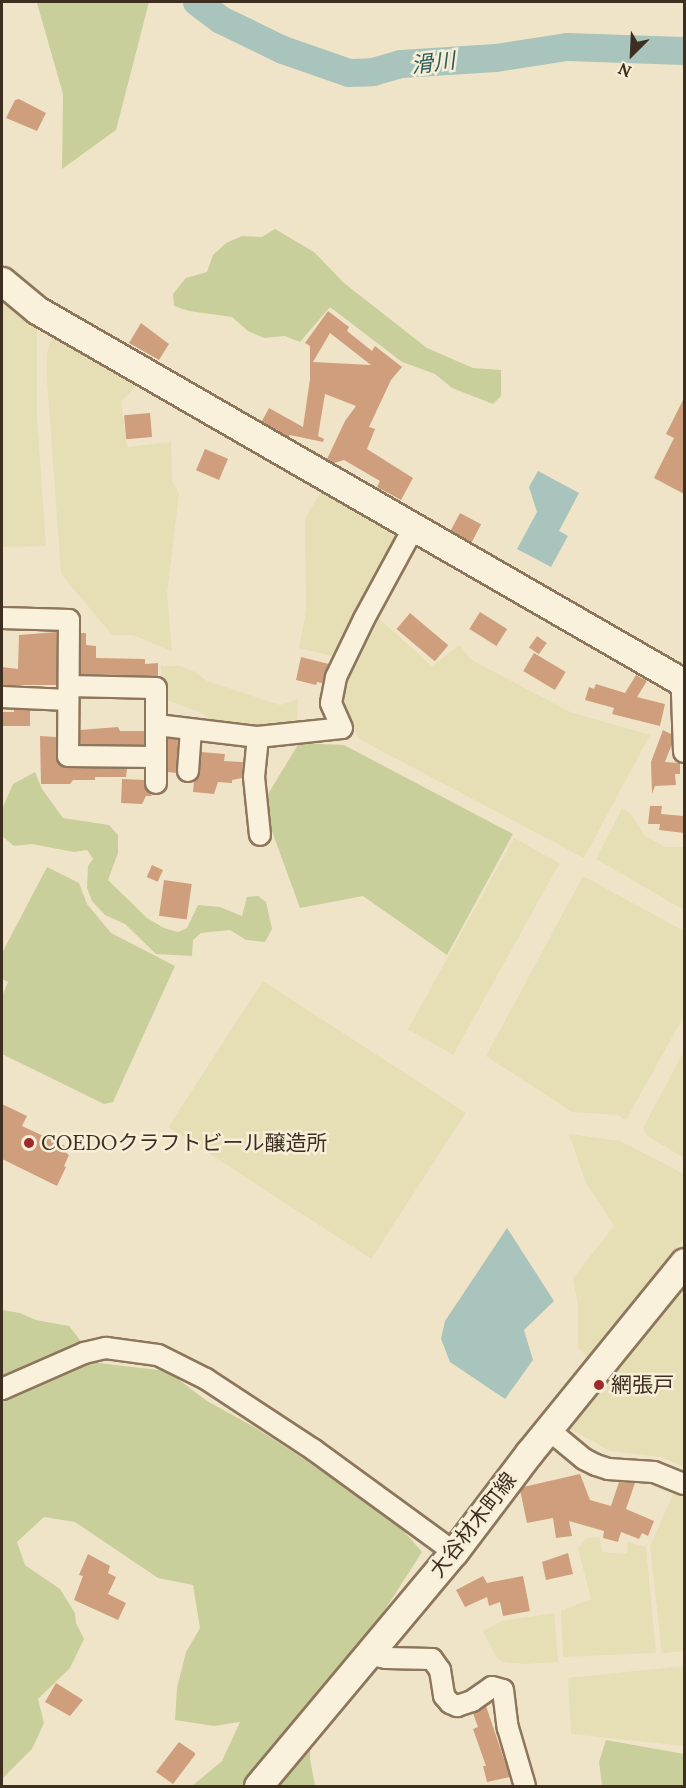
<!DOCTYPE html>
<html>
<head>
<meta charset="utf-8">
<style>
	body { margin:0 }
	#map { position:relative; width:686px; height:1788px; overflow:hidden; background:#f0e4c8; font-family:Lora,"Noto Sans JP",serif }
	div>[style] { position:absolute }
	.farmland>* { inset:0; background:#e6deb5; transform-origin:0 0 }
	.green>* { inset:0; background:#c9cf9b }
	.water>* { inset:0; background:#a9c4bc }
	.river>* { height:28px; margin:-14px; padding:0 14px; transform-origin:14px; border-radius:14px; background:#a9c4bc }
	.building>* { inset:0; background:#cf9f7d; transform-origin:0 0 }
	.roads { filter:drop-shadow(2px 0 #8d765c) drop-shadow(-2px 0 #8d765c) drop-shadow(0 2px #8d765c) drop-shadow(0 -2px #8d765c) }
	.street>* { height:20px; margin:-10px; padding:0 10px; transform-origin:10px; border-radius:10px; background:#faf1dc }
	.secondary>* { height:27px; margin:-13.5px; padding:0 13.5px; transform-origin:13.5px; border-radius:13.5px; background:#faf1dc }
	.dots>* { width:16px; height:16px; translate:-50% -50%; box-sizing:border-box; border:3px solid #f7eed8; border-radius:50% }
	span { translate:-50% -50%; white-space:nowrap; text-align:center; line-height:1.15; -webkit-text-stroke:5px #f7eed8; paint-order:stroke }
	.poi-label { font-size:21px; color:#3d2e20 }
	.left { translate:0 -50%; text-align:left }
	.street-label { font-size:21px; color:#3d2e20 }
	.water-label { font-size:22px; color:#2f5d5a; font-style:italic }
	.frame { position:absolute; inset:0; border:3px solid #3d2e20; pointer-events:none }
	.north { position:absolute; left:602px; top:24px; width:60px; height:60px; -webkit-text-stroke:4px #f7eed8; paint-order:stroke; rotate:204deg; font-size:16px; font-weight:700; line-height:24px; text-align:center; color:#3d2e20 }
	.north::after { content:''; display:block; margin:auto; width:21px; height:27px; background:#3d2e20; clip-path:polygon(50% 0,100% 100%,50% 72%,0 100%) }
</style>
</head>
<body>
<div id="map">
	<div class="farmland">
		<div style="clip-path:polygon(2px 297px,37px 325px,37px 417px,46px 546px,3px 547px,2px 541px)"></div>
		<div style="clip-path:polygon(52px 335px,139px 384px,121px 401px,127px 447px,171px 442px,172px 480px,179px 494px,167px 594px,172px 651px,133px 635px,112px 635px,61px 574px,47px 379px,47px 354px)"></div>
		<div style="clip-path:polygon(322px 490px,402px 534px,336px 657px,299px 648px,306px 611px,305px 518px)"></div>
		<div style="clip-path:polygon(375px 615px,432px 666px,460px 645px,470px 659px,570px 712px,650px 735px,584px 858px,359px 739px,342px 702px,346px 679px)"></div>
		<div style="clip-path:polygon(161px 666px,180px 666px,195px 672px,207px 681px,280px 705px,298px 699px,297px 726px,258px 731px,217px 726px,204px 714px,162px 698px)"></div>
		<div style="clip-path:polygon(622px 808px,632px 815px,645px 836px,666px 847px,684px 847px,684px 910px,596px 859px)"></div>
		<div style="left:514px;top:838px;width:52px;height:219px;rotate:29deg"></div>
		<div style="clip-path:polygon(583px 876px,684px 931px,684px 1016px,626px 1120px,618px 1115px,572px 1112px,486px 1056px)"></div>
		<div style="left:263px;top:981px;width:242px;height:174px;rotate:33deg"></div>
		<div style="clip-path:polygon(684px 1051px,684px 1158px,646px 1135px,643px 1128px)"></div>
		<div style="clip-path:polygon(569px 1134px,620px 1141px,684px 1174px,684px 1239px,588px 1358px,578px 1347px,578px 1306px,573px 1278px,614px 1226px,586px 1183px)"></div>
		<div style="clip-path:polygon(684px 1281px,684px 1467px,661px 1457px,610px 1451px,567px 1427px)"></div>
		<div style="clip-path:polygon(676px 1488px,684px 1493px,684px 1651px,662px 1653px,650px 1546px)"></div>
		<div style="clip-path:polygon(600px 1537px,602px 1552px,627px 1554px,628px 1542px,646px 1547px,656px 1653px,563px 1657px,561px 1611px,591px 1599px,578px 1548px,586px 1538px)"></div>
		<div style="clip-path:polygon(554px 1613px,558px 1662px,527px 1664px,503px 1662px,497px 1658px,483px 1631px,502px 1621px)"></div>
		<div style="clip-path:polygon(684px 1666px,684px 1746px,571px 1734px,568px 1678px)"></div>
	</div>
	<div class="green">
		<div style="clip-path:polygon(32px 2px,149px 2px,116px 130px,62px 169px,63px 94px,37px 3px)"></div>
		<div style="clip-path:polygon(275px 229px,314px 252px,344px 283px,427px 348px,473px 368px,501px 370px,501px 396px,493px 404px,452px 388px,435px 374px,402px 362px,330px 307px,300px 342px,285px 336px,264px 338px,248px 331px,232px 317px,189px 311px,174px 306px,173px 294px,186px 278px,207px 272px,213px 255px,226px 243px,242px 236px,262px 237px)"></div>
		<div style="clip-path:polygon(299px 743px,344px 745px,513px 834px,447px 955px,363px 896px,300px 908px,262px 804px)"></div>
		<div style="clip-path:polygon(35px 772px,42px 789px,63px 818px,109px 825px,118px 835px,118px 853px,108px 880px,147px 918px,164px 928px,178px 932px,187px 928px,198px 905px,220px 907px,242px 916px,247px 897px,258px 896px,266px 902px,272px 929px,265px 942px,246px 940px,230px 930px,201px 933px,193px 940px,192px 956px,156px 954px,125px 924px,105px 915px,92px 901px,87px 888px,88px 866px,93px 859px,87px 850px,74px 852px,32px 844px,14px 846px,2px 836px,2px 809px,13px 784px)"></div>
		<div style="clip-path:polygon(47px 867px,79px 883px,87px 904px,111px 933px,175px 966px,113px 1102px,104px 1104px,2px 1054px,2px 996px,8px 982px,2px 979px,2px 953px)"></div>
		<div style="clip-path:polygon(2px 1310px,20px 1313px,36px 1320px,69px 1326px,98px 1363px,167px 1371px,207px 1401px,256px 1428px,390px 1515px,422px 1552px,377px 1622px,311px 1712px,310px 1759px,315px 1786px,192px 1786px,222px 1761px,240px 1722px,214px 1726px,175px 1720px,177px 1688px,186px 1652px,200px 1628px,193px 1585px,158px 1578px,75px 1522px,44px 1517px,17px 1542px,25px 1565px,60px 1589px,75px 1613px,76px 1623px,84px 1639px,70px 1668px,38px 1699px,44px 1723px,32px 1749px,2px 1779px)"></div>
		<div style="clip-path:polygon(606px 1740px,684px 1754px,684px 1786px,602px 1786px,599px 1762px)"></div>
	</div>
	<div class="water">
		<div style="clip-path:polygon(538px 471px,579px 493px,559px 531px,568px 536px,551px 567px,517px 549px,537px 512px,529px 487px)"></div>
		<div style="clip-path:polygon(507px 1228px,554px 1301px,524px 1330px,533px 1360px,505px 1399px,450px 1362px,441px 1339px,445px 1321px)"></div>
	</div>
	<div class="river">
		<div style="left:197px;top:2px;width:30px;rotate:37deg"></div>
		<div style="left:221px;top:20px;width:69px;rotate:25.8deg"></div>
		<div style="left:283px;top:50px;width:70px;rotate:19.2deg"></div>
		<div style="left:349px;top:73px;width:24px;rotate:-2deg"></div>
		<div style="left:373px;top:72px;width:29px;rotate:-16deg"></div>
		<div style="left:401px;top:64px;width:95px;rotate:-3.6deg"></div>
		<div style="left:496px;top:58px;width:72px;rotate:-8.8deg"></div>
		<div style="left:567px;top:47px;width:117px;rotate:2deg"></div>
	</div>
	<div class="building">
		<div style="clip-path:polygon(19px 99px,46px 113px,37px 131px,6px 118px,15px 100px)"></div>
		<div style="clip-path:polygon(evenodd,328px 311px,349px 327px,347px 331px,372px 351px,375px 346px,402px 367px,391px 380px,369px 427px,375px 429px,367px 449px,413px 478px,401px 500px,377px 487px,380px 481px,344px 460px,334px 463px,327px 459px,345px 421px,356px 406px,325px 394px,318px 436px,324px 439px,323px 442px,290px 435px,288px 437px,262px 421px,269px 408px,303px 427px,310px 379px,310px 346px,305px 343px,328px 311px,330px 333px,371px 365px,313px 362px,330px 333px)"></div>
		<div style="clip-path:polygon(141px 323px,169px 344px,159px 360px,129px 343px)"></div>
		<div style="clip-path:polygon(684px 398px,684px 494px,654px 478px,674px 438px,666px 434px)"></div>
		<div style="left:150px;top:413px;width:24px;height:26px;rotate:85deg"></div>
		<div style="left:205px;top:449px;width:25px;height:23px;rotate:23deg"></div>
		<div style="left:460px;top:513px;width:24px;height:20px;rotate:28deg"></div>
		<div style="left:480px;top:612px;width:32px;height:20px;rotate:32deg"></div>
		<div style="left:410px;top:613px;width:50px;height:21px;rotate:40deg"></div>
		<div style="clip-path:polygon(57px 632px,57px 685px,2px 685px,2px 667px,18px 669px,19px 635px)"></div>
		<div style="clip-path:polygon(81px 633px,86px 633px,86px 645px,96px 646px,96px 658px,145px 659px,145px 664px,158px 663px,158px 676px,81px 674px)"></div>
		<div style="left:537px;top:636px;width:12px;height:14px;rotate:35deg"></div>
		<div style="left:534px;top:653px;width:37px;height:21px;rotate:31deg"></div>
		<div style="clip-path:polygon(301px 657px,329px 664px,322px 683px,317px 682px,316px 685px,296px 680px)"></div>
		<div style="clip-path:polygon(636px 675px,647px 681px,637px 697px,665px 704px,660px 726px,612px 714px,614px 708px,585px 700px,589px 687px,594px 689px,596px 684px,625px 693px)"></div>
		<div style="clip-path:polygon(14px 710px,30px 710px,30px 726px,2px 726px,2px 712px,14px 712px)"></div>
		<div style="clip-path:polygon(118px 727px,120px 731px,144px 731px,144px 745px,80px 744px,80px 730px)"></div>
		<div style="clip-path:polygon(663px 730px,671px 734px,672px 744px,665px 762px,680px 763px,680px 774px,675px 774px,676px 785px,655px 786px,652px 794px,651px 762px)"></div>
		<div style="clip-path:polygon(40px 736px,56px 737px,56px 756px,62px 767px,127px 769px,126px 777px,95px 777px,95px 780px,73px 780px,70px 784px,41px 784px)"></div>
		<div style="clip-path:polygon(168px 738px,178px 740px,176px 773px,168px 772px)"></div>
		<div style="clip-path:polygon(201px 752px,225px 754px,224px 761px,243px 762px,242px 778px,232px 780px,232px 783px,218px 782px,214px 794px,193px 792px,194px 781px,200px 772px)"></div>
		<div style="clip-path:polygon(122px 779px,144px 780px,145px 788px,152px 796px,146px 796px,142px 804px,121px 803px)"></div>
		<div style="clip-path:polygon(650px 806px,662px 806px,661px 814px,684px 816px,684px 833px,659px 830px,660px 824px,648px 824px)"></div>
		<div style="left:152px;top:865px;width:12px;height:13px;rotate:24deg"></div>
		<div style="left:164px;top:880px;width:28px;height:36px;rotate:8deg"></div>
		<div style="clip-path:polygon(2px 1104px,27px 1116px,22px 1126px,67px 1147px,65px 1152px,69px 1155px,64px 1166px,66px 1167px,57px 1186px,2px 1159px)"></div>
		<div style="clip-path:polygon(580px 1474px,590px 1500px,611px 1506px,619px 1482px,635px 1483px,626px 1509px,654px 1521px,648px 1536px,642px 1533px,639px 1539px,621px 1532px,618px 1542px,603px 1538px,604px 1531px,569px 1521px,572px 1536px,556px 1538px,553px 1518px,527px 1523px,520px 1490px,523px 1487px)"></div>
		<div style="clip-path:polygon(568px 1553px,573px 1574px,546px 1580px,542px 1562px)"></div>
		<div style="clip-path:polygon(88px 1554px,110px 1566px,108px 1573px,116px 1577px,108px 1594px,126px 1603px,118px 1620px,74px 1600px,83px 1576px,79px 1575px)"></div>
		<div style="clip-path:polygon(483px 1576px,487px 1583px,523px 1576px,530px 1611px,503px 1616px,500px 1602px,489px 1606px,487px 1597px,465px 1607px,456px 1590px)"></div>
		<div style="clip-path:polygon(56px 1683px,83px 1700px,70px 1716px,45px 1702px)"></div>
		<div style="clip-path:polygon(486px 1706px,510px 1777px,487px 1782px,483px 1766px,486px 1766px,473px 1729px,478px 1727px,473px 1713px)"></div>
		<div style="clip-path:polygon(179px 1742px,195px 1753px,195px 1755px,173px 1784px,156px 1772px)"></div>
	</div>
	<div class="roads">
		<div class="street">
			<div style="left:2px;top:618px;width:67px;rotate:1.7deg"></div>
			<div style="left:69px;top:620px;width:136px;rotate:90.4deg"></div>
			<div style="left:68px;top:756px;width:87px;rotate:0.7deg"></div>
			<div style="left:69px;top:686px;width:87px;rotate:1.3deg"></div>
			<div style="left:156px;top:688px;width:95px;rotate:90deg"></div>
			<div style="left:684px;top:690px;width:4px;rotate:117deg"></div>
			<div style="left:682px;top:694px;width:58px;rotate:88deg"></div>
			<div style="left:2px;top:697px;width:66px;rotate:2.6deg"></div>
			<div style="left:157px;top:725px;width:102px;rotate:6.8deg"></div>
			<div style="left:258px;top:737px;width:84px;rotate:-6.1deg"></div>
			<div style="left:342px;top:728px;width:27px;rotate:-114deg"></div>
			<div style="left:331px;top:703px;width:26px;rotate:-79deg"></div>
			<div style="left:336px;top:677px;width:64px;rotate:-64.2deg"></div>
			<div style="left:364px;top:619px;width:105px;rotate:-61.5deg"></div>
			<div style="left:258px;top:737px;width:40px;rotate:95.7deg"></div>
			<div style="left:254px;top:777px;width:58px;rotate:84.1deg"></div>
			<div style="left:188px;top:771px;width:41px;rotate:-85.8deg"></div>
			<div style="left:2px;top:1389px;width:90px;rotate:-23.7deg"></div>
			<div style="left:84px;top:1353px;width:23px;rotate:-13deg"></div>
			<div style="left:106px;top:1348px;width:52px;rotate:7.7deg"></div>
			<div style="left:158px;top:1355px;width:54px;rotate:26.6deg"></div>
			<div style="left:206px;top:1379px;width:129px;rotate:33.3deg"></div>
			<div style="left:314px;top:1450px;width:173px;rotate:36.1deg"></div>
			<div style="left:549px;top:1430px;width:45px;rotate:39.6deg"></div>
			<div style="left:584px;top:1459px;width:13px;rotate:27deg"></div>
			<div style="left:596px;top:1465px;width:13px;rotate:18deg"></div>
			<div style="left:608px;top:1469px;width:46px;rotate:3.7deg"></div>
			<div style="left:654px;top:1472px;width:32px;rotate:22deg"></div>
			<div style="left:367px;top:1654px;width:19px;rotate:12deg"></div>
			<div style="left:386px;top:1658px;width:46px;rotate:1.2deg"></div>
			<div style="left:432px;top:1659px;width:14px;rotate:54deg"></div>
			<div style="left:440px;top:1670px;width:26px;rotate:81deg"></div>
			<div style="left:444px;top:1696px;width:9px;rotate:49deg"></div>
			<div style="left:450px;top:1703px;width:8px;rotate:23deg"></div>
			<div style="left:457px;top:1706px;width:16px;rotate:-18deg"></div>
			<div style="left:472px;top:1701px;width:24px;rotate:-35deg"></div>
			<div style="left:492px;top:1687px;width:11px;rotate:15deg"></div>
			<div style="left:503px;top:1690px;width:38px;rotate:83deg"></div>
			<div style="left:508px;top:1728px;width:60px;rotate:73.7deg"></div>
		</div>
		<div class="secondary">
			<div style="left:2px;top:281px;width:45px;rotate:39.6deg"></div>
			<div style="left:37px;top:310px;width:747px;rotate:29.96deg"></div>
			<div style="left:258px;top:1786px;width:305px;rotate:-50.1deg"></div>
			<div style="left:454px;top:1552px;width:124px;rotate:-52.9deg"></div>
			<div style="left:529px;top:1453px;width:246px;rotate:-50.9deg"></div>
		</div>
	</div>
	<div class="dots">
		<div style="left:29px;top:1143px;background:#9e2a2b"></div>
		<div style="left:599px;top:1385px;background:#9e2a2b"></div>
	</div>
	<div class="poi-label">
		<span class="left" style="left:41px;top:1143px">COEDOクラフトビール醸造所</span>
		<span class="left" style="left:611px;top:1385px">網張戸</span>
	</div>
	<div class="street-label">
		<span style="left:473px;top:1525px;rotate:-52deg">大谷材木町線</span>
	</div>
	<div class="water-label">
		<span style="left:433px;top:63px;rotate:-7deg">滑川</span>
	</div>
	<div class="frame"></div>
	<div class="north">N</div>
</div>
</body>
</html>
